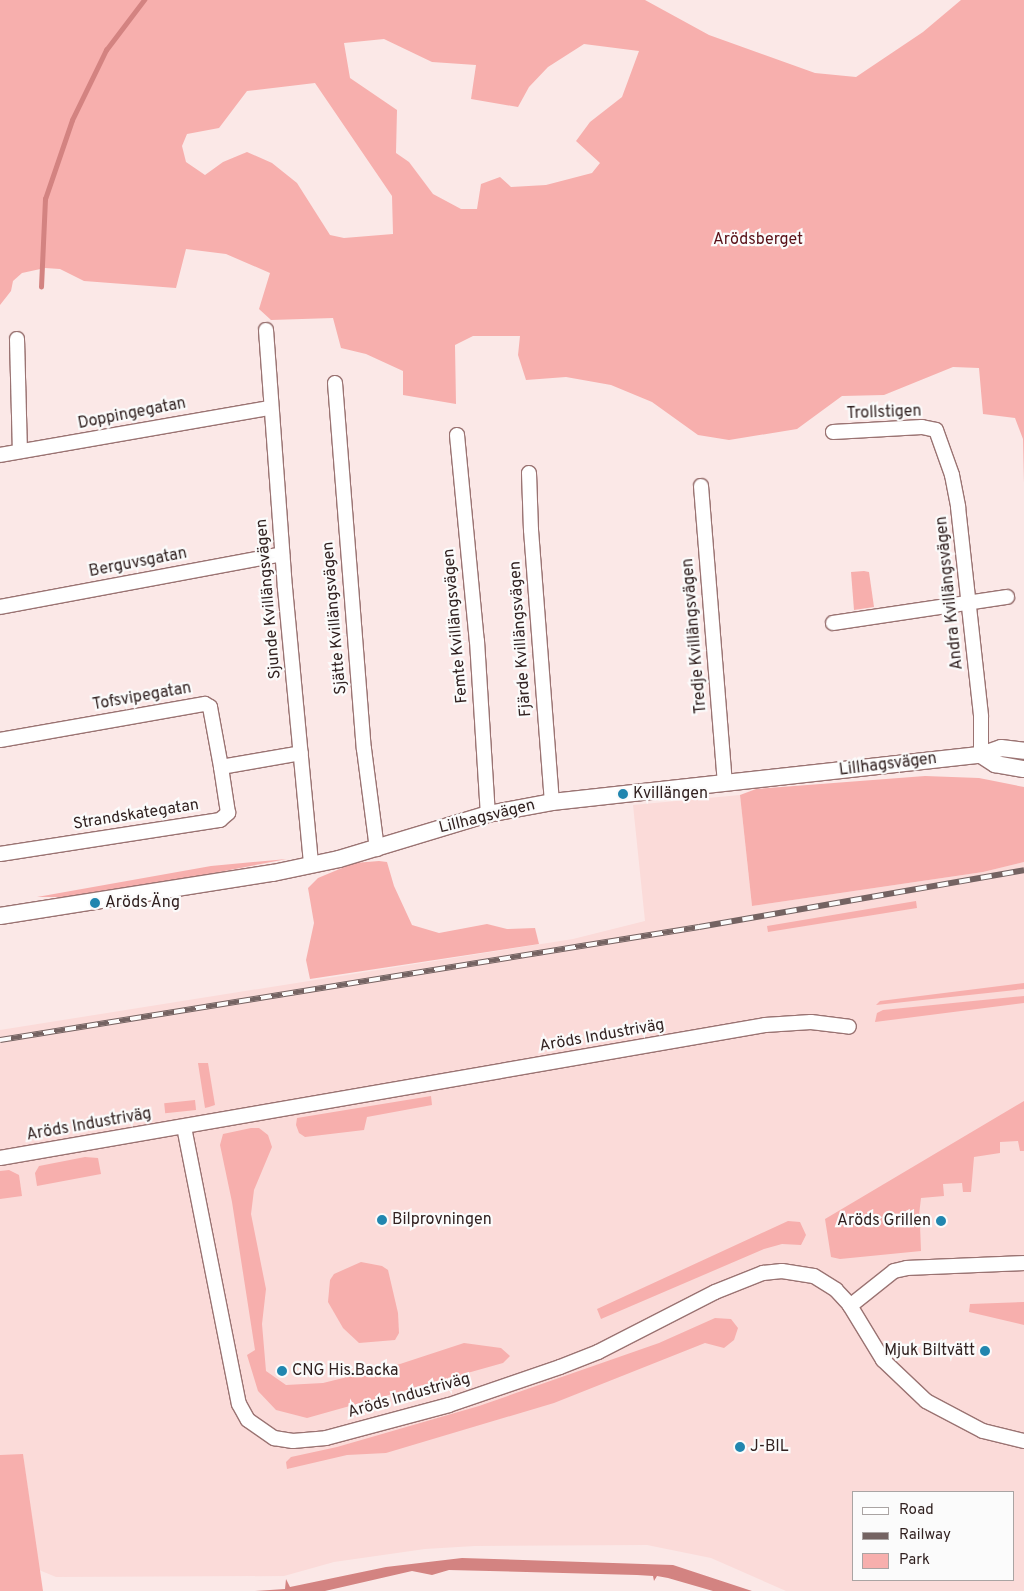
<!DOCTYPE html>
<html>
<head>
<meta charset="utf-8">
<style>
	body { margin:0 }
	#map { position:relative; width:1024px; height:1591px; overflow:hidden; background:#fbe8e7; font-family:Overpass,sans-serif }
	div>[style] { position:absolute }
	.built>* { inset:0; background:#fbdbd9 }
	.green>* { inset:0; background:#f7afad; transform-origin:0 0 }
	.water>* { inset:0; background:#d38381 }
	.stream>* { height:4.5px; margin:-2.25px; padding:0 2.25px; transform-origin:2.25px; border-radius:2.25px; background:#d38381 }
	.roads { filter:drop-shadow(1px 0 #9a7372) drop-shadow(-1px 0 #9a7372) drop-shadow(0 1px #9a7372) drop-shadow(0 -1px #9a7372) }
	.minor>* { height:14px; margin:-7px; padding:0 7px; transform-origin:7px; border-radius:7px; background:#fff }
	.tertiary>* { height:16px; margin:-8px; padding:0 8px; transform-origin:8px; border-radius:8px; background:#fff }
	.rail>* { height:5.5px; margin-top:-2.75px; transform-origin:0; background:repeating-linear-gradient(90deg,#fbfbfb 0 11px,#746362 0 22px); box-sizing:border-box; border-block:1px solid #746362 }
	.dots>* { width:14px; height:14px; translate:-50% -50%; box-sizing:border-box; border:2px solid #fbfbfb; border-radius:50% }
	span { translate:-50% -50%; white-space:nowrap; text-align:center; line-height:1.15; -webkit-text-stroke:4.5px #fbfbfb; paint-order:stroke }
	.park-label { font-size:16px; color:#5a1118 }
	.street-label { font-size:16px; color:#312120 }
	.poi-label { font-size:16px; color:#312120 }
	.left { translate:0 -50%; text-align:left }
	.right { translate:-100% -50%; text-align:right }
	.legend { position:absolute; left:852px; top:1491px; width:162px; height:90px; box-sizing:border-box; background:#fbfbfb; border:1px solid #aaa4a3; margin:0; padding:6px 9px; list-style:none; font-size:15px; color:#312120 }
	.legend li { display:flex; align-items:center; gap:10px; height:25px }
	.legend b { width:25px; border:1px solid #aaa4a3 }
</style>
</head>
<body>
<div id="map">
	<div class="built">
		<div style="clip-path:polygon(evenodd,740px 795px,752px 906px,983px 872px,1024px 862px,1024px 1591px,786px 1591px,711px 1558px,647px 1545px,475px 1546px,425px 1549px,334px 1562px,284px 1576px,56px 1577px,39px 1570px,23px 1455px,0 1455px,0 1030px,573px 939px,645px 921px,633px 805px,740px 795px,853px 1492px,1013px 1492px,1013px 1580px,853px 1580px,853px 1492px)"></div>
	</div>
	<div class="green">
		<div style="clip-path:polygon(evenodd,0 0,645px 0,709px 35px,815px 73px,856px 77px,923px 32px,961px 0,1024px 0,1024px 484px,1023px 439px,1015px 418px,983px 414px,979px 368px,953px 367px,884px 395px,842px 396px,797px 429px,729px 440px,698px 435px,652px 402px,611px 385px,566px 377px,526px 380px,518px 355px,520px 336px,473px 336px,455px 345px,456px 404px,403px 395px,403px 371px,366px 354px,341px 348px,333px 318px,271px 320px,259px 309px,270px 273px,226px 254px,186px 249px,176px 288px,84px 281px,60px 269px,45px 268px,22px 273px,13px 281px,11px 291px,0 305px,0 0,384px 39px,432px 62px,476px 65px,471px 99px,518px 107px,529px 87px,548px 67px,584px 44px,639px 51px,622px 97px,590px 122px,576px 141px,600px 163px,592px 173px,546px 185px,511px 187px,500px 177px,481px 184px,477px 209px,461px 209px,433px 194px,409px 162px,396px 153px,397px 110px,350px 78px,344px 43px,384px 39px,0 0,315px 83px,392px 196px,393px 234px,344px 238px,330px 235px,297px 183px,272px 163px,247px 152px,223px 162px,205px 175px,186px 162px,182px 146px,187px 134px,219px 128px,247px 91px,315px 83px)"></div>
		<div style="clip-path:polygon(864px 571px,869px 572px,874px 607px,854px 610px,851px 572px)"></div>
		<div style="clip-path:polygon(925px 776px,979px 778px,1024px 787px,1024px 862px,983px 872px,752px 906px,740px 795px,756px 789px)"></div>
		<div style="clip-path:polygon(287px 859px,146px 886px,75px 897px,37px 897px,211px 866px)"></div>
		<div style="clip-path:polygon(379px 861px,387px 862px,394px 886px,412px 925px,439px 933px,487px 924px,507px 929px,535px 928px,539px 944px,310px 979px,306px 960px,314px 923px,308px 888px,318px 878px,354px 863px)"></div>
		<div style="clip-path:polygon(916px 901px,917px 908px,768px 932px,767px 926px)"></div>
		<div style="clip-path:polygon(1024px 983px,1024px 989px,876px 1005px,880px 1001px)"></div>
		<div style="clip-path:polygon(1024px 996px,1024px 1003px,875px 1022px,877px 1013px,883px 1010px)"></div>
		<div style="clip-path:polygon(198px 1063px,208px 1063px,215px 1105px,209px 1107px,205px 1108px)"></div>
		<div style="clip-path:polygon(431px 1096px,432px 1105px,367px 1117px,364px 1130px,305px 1137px,299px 1133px,296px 1125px,297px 1118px)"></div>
		<div style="left:195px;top:1100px;width:10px;height:31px;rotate:84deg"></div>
		<div style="clip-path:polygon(1024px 1101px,1024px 1151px,1020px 1151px,1018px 1141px,1000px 1142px,1000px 1153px,974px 1157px,971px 1192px,963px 1192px,962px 1183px,943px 1184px,944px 1196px,921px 1198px,919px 1215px,908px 1216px,909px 1226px,920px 1225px,921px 1251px,840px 1259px,831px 1257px,825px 1219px)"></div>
		<div style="clip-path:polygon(251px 1128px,259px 1128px,268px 1135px,272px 1147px,254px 1190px,251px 1214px,266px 1289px,262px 1324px,266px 1371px,286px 1385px,323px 1383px,400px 1364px,464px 1343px,501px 1348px,510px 1356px,503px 1363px,307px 1418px,276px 1410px,258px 1391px,247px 1355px,255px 1350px,232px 1202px,220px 1145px,223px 1134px)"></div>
		<div style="clip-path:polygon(85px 1157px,98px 1158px,101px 1174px,37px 1186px,35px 1173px,39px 1166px)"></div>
		<div style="clip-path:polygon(9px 1170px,19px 1175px,22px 1196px,0 1199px,0 1171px)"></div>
		<div style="clip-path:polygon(788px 1221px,800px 1222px,806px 1235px,801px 1245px,782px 1244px,764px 1249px,601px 1319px,597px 1309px)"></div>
		<div style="clip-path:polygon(361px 1262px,382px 1266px,388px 1270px,398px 1313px,399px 1333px,395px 1340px,359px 1343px,343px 1328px,328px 1302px,330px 1280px,334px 1274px)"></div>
		<div style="clip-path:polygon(1024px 1302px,1024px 1325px,969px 1312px,970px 1304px)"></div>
		<div style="clip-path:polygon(715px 1318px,731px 1319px,738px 1328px,734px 1340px,724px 1348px,705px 1343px,554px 1403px,386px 1453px,347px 1455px,287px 1469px,286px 1462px,291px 1457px,337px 1447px,479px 1406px,659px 1343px)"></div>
		<div style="clip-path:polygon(23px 1454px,43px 1591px,0 1591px,0 1455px)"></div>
	</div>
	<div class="water">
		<div style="clip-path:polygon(462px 1558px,673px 1565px,752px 1591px,713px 1591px,668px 1578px,657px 1576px,654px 1581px,653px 1576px,637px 1575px,449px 1570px,432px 1575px,412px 1571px,325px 1591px,255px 1591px,285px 1589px,286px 1579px,290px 1587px,386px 1567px)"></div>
	</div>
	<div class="stream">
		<div style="left:41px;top:287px;width:88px;rotate:-87.4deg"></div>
		<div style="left:45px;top:199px;width:83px;rotate:-71.1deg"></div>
		<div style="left:72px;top:120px;width:78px;rotate:-64.1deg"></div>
		<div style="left:106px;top:50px;width:63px;rotate:-52.8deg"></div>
	</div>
	<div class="roads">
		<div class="minor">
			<div style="left:266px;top:330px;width:259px;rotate:85.8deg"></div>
			<div style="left:285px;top:588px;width:278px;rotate:84.6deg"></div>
			<div style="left:17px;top:339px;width:112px;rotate:88.5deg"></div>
			<div style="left:335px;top:383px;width:367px;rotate:85.5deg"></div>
			<div style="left:364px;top:749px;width:101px;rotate:82.6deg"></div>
			<div style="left:833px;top:432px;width:89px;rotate:-3.2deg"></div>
			<div style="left:922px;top:427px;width:14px;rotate:12deg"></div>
			<div style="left:936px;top:430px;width:48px;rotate:70.4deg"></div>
			<div style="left:952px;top:475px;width:33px;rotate:79deg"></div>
			<div style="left:958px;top:507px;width:211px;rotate:83.7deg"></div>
			<div style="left:981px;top:717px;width:38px;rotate:90deg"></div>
			<div style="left:457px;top:435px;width:207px;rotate:84.5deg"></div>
			<div style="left:477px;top:641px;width:173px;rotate:86.4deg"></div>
			<div style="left:0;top:455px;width:274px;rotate:-9.9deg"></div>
			<div style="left:529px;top:473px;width:57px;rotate:88deg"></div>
			<div style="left:531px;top:530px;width:273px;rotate:85.6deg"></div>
			<div style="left:701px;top:486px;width:298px;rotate:85.4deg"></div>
			<div style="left:0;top:607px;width:287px;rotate:-10.6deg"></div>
			<div style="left:833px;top:623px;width:176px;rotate:-8.5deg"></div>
			<div style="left:0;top:740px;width:208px;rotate:-10deg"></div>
			<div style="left:205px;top:704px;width:6px;rotate:31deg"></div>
			<div style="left:210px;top:707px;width:61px;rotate:79.6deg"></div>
			<div style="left:221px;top:767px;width:81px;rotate:-9.9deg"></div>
			<div style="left:0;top:854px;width:223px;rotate:-8.8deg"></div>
			<div style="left:220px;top:820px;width:11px;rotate:-41deg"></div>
			<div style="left:228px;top:813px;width:47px;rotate:-98.7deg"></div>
			<div style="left:184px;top:1127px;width:282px;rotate:78.8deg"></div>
			<div style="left:239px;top:1404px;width:18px;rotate:61deg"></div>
			<div style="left:248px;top:1420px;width:32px;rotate:35deg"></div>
			<div style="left:274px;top:1438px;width:19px;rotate:9deg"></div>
			<div style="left:293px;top:1441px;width:33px;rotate:-5deg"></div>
			<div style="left:326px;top:1438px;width:127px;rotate:-15deg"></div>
			<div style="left:449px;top:1405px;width:117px;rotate:-18.9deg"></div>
			<div style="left:560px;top:1367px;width:41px;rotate:-21.5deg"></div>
			<div style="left:598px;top:1352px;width:131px;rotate:-27.1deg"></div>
			<div style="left:715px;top:1292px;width:52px;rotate:-21.6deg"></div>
			<div style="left:763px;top:1273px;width:19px;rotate:-6deg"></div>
			<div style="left:782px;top:1271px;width:32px;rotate:9deg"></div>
			<div style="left:814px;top:1276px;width:26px;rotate:32deg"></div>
			<div style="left:836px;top:1290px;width:19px;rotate:47deg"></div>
			<div style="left:849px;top:1304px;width:66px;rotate:58.7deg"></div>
			<div style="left:883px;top:1360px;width:59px;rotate:43.6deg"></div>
			<div style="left:926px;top:1401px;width:64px;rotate:27.8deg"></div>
			<div style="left:983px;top:1431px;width:42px;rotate:13.7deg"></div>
			<div style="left:0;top:1158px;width:776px;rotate:-9.86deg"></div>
			<div style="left:765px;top:1025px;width:46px;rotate:-3.7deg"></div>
			<div style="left:811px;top:1022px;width:38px;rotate:7deg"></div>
			<div style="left:850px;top:1306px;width:56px;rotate:-38.5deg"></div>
			<div style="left:894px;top:1271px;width:13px;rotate:-13deg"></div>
			<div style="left:907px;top:1268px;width:117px;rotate:-2.4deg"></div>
		</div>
		<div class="tertiary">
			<div style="left:981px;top:755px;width:17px;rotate:33deg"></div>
			<div style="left:995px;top:764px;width:29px;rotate:10deg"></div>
			<div style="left:0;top:916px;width:276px;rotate:-9deg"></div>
			<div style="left:273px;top:873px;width:67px;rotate:-12deg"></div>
			<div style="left:339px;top:859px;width:156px;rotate:-16.8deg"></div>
			<div style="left:488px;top:814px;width:65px;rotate:-10.6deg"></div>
			<div style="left:552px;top:802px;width:432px;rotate:-6.3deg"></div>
			<div style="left:981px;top:755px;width:21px;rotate:-19deg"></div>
			<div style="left:1001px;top:748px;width:23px;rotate:7deg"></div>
		</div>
	</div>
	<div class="rail">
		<div style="left:0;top:1040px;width:708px;rotate:-9.18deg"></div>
		<div style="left:699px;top:927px;width:330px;rotate:-9.9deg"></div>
	</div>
	<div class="dots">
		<div style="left:623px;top:794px;background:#2186af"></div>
		<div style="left:95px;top:903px;background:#2186af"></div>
		<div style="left:382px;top:1220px;background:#2186af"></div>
		<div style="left:941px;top:1221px;background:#2186af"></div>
		<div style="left:985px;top:1351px;background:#2186af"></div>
		<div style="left:282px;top:1371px;background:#2186af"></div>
		<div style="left:740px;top:1447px;background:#2186af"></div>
	</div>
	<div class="park-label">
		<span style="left:758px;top:240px">Arödsberget</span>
	</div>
	<div class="street-label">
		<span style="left:884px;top:413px;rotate:-2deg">Trollstigen</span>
		<span style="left:132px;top:414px;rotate:-11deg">Doppingegatan</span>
		<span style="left:138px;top:563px;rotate:-11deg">Berguvsgatan</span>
		<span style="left:950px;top:593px;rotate:-96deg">Andra Kvillängsvägen</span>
		<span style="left:269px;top:599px;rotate:-95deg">Sjunde Kvillängsvägen</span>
		<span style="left:335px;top:618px;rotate:-95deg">Sjätte Kvillängsvägen</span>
		<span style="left:456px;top:626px;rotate:-95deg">Femte Kvillängsvägen</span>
		<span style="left:695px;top:636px;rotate:-95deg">Tredje Kvillängsvägen</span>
		<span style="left:521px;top:639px;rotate:-94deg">Fjärde Kvillängsvägen</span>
		<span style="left:142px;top:697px;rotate:-10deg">Tofsvipegatan</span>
		<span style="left:888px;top:765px;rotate:-7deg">Lillhagsvägen</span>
		<span style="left:136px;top:815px;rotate:-9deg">Strandskategatan</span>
		<span style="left:487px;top:817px;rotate:-14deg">Lillhagsvägen</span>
		<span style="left:602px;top:1036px;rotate:-10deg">Aröds Industriväg</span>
		<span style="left:89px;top:1125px;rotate:-10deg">Aröds Industriväg</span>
		<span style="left:409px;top:1396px;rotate:-16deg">Aröds Industriväg</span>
	</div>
	<div class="poi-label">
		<span class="left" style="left:633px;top:794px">Kvillängen</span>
		<span class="left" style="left:105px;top:903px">Aröds Äng</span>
		<span class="left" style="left:392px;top:1220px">Bilprovningen</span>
		<span class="right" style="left:931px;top:1221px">Aröds Grillen</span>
		<span class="right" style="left:975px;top:1351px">Mjuk Biltvätt</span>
		<span class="left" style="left:292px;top:1371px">CNG His.Backa</span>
		<span class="left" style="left:750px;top:1447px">J-BIL</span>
	</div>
	<ul class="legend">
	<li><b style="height:6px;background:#fff"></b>Road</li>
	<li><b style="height:6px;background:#746362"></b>Railway</li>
	<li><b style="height:14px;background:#f7afad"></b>Park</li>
	</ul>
</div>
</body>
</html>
